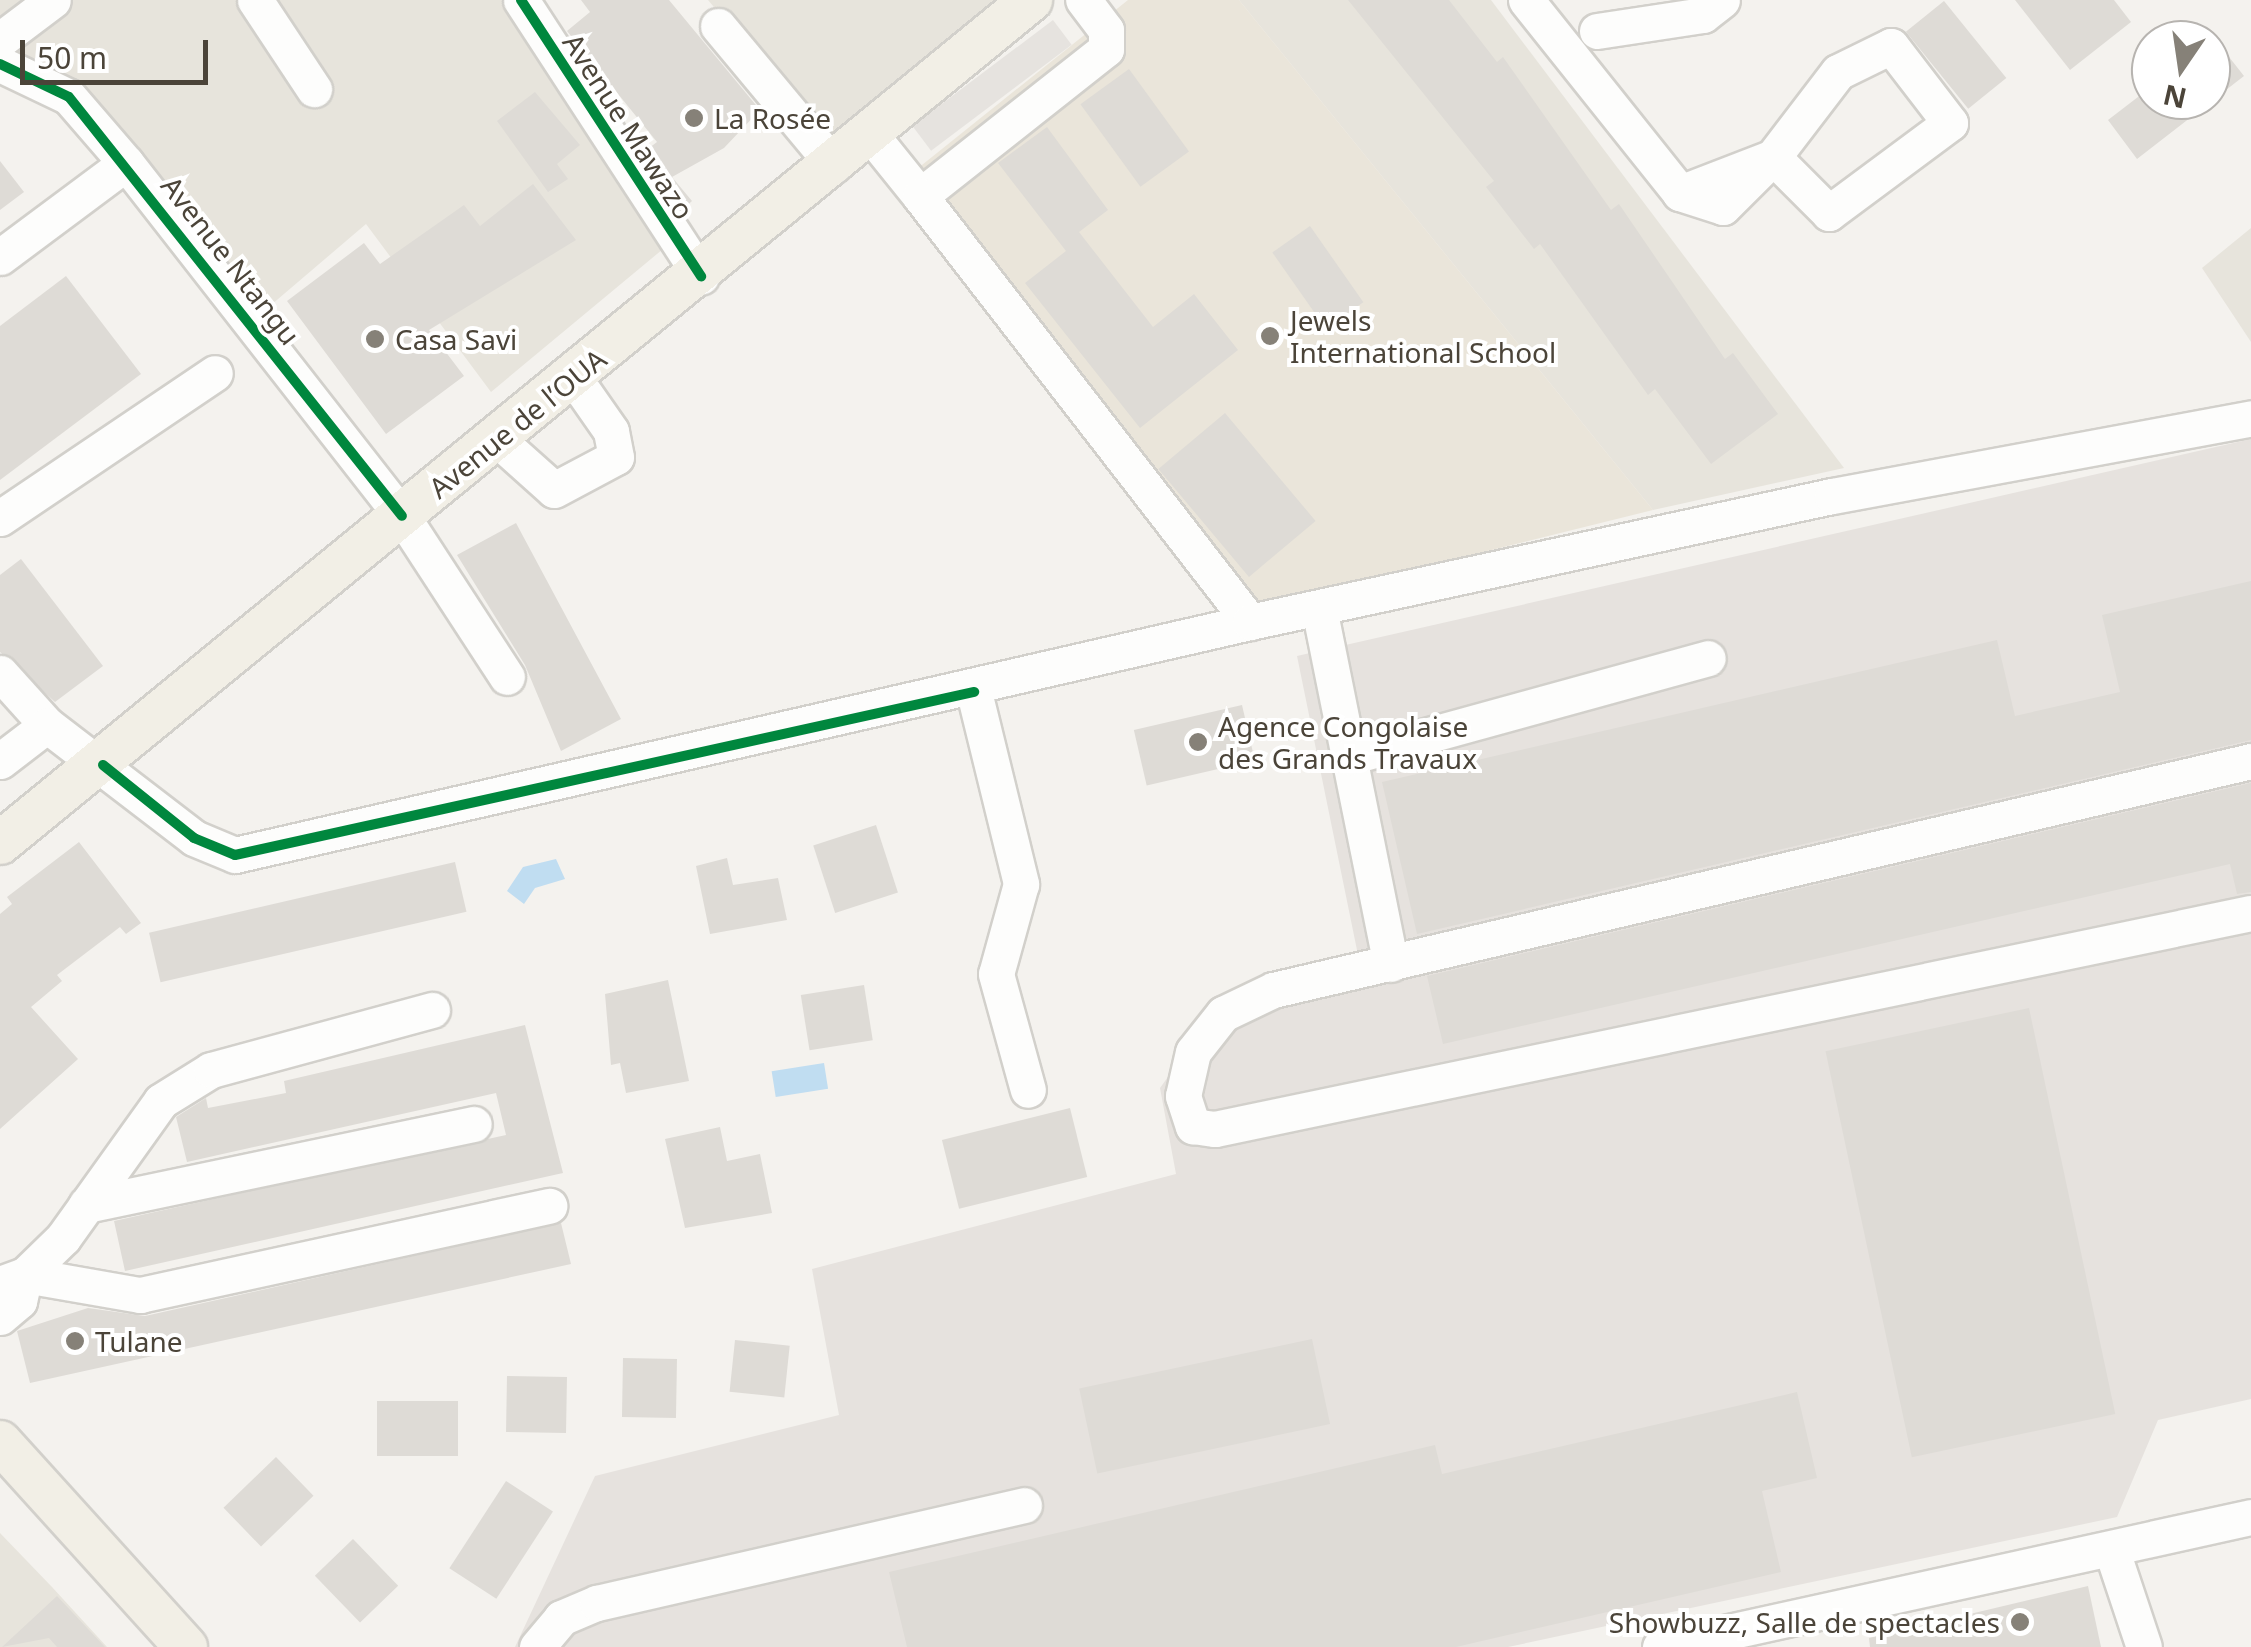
<!DOCTYPE html>
<html>
<head>
<meta charset="utf-8">
<style>
	body { margin:0 }
	#map { position:relative; width:2251px; height:1647px; overflow:hidden; background:#f4f2ee; font-family:"Noto Sans",sans-serif }
	div>[style] { position:absolute }
	.residential>* { inset:0; background:#e7e4dc }
	.industrial>* { inset:0; background:#e6e2de }
	.education>* { inset:0; background:#eae5da }
	.parking>* { inset:0; background:#e6e3df; transform-origin:0 0 }
	.water>* { inset:0; background:#c0ddf1; transform-origin:0 0 }
	.building>* { inset:0; background:#dedbd6; transform-origin:0 0 }
	.roads { filter:drop-shadow(2px 0 #d2d0cb) drop-shadow(-2px 0 #d2d0cb) drop-shadow(0 2px #d2d0cb) drop-shadow(0 -2px #d2d0cb) }
	.minor>* { height:35px; margin:-17.5px; padding:0 17.5px; transform-origin:17.5px; border-radius:17.5px; background:#fdfdfc }
	.major>* { height:42px; margin:-21px; padding:0 21px; transform-origin:21px; border-radius:21px; background:#f2efe6 }
	.cycleway>* { height:10px; margin:-5px; padding:0 5px; transform-origin:5px; border-radius:5px; background:#00873e }
	.dots>* { width:28px; height:28px; translate:-50% -50%; box-sizing:border-box; border:5px solid #fff; border-radius:50% }
	span { translate:-50% -50%; white-space:nowrap; text-align:center; line-height:1.15; -webkit-text-stroke:8px #fff; paint-order:stroke }
	.poi-label { font-size:28px; color:#4b4439 }
	.left { translate:0 -50%; text-align:left }
	.right { translate:-100% -50%; text-align:right }
	.street-label { font-size:28px; color:#4b4439 }
	.north { position:absolute; left:2131px; top:20px; width:100px; height:100px; box-sizing:border-box; background:#fff; border:2px solid #b7b4b0; border-radius:50%; rotate:193deg; font-size:28px; font-weight:700; line-height:40px; text-align:center; color:#4b4439 }
	.north::after { content:''; display:block; margin:auto; width:35px; height:45px; background:#868178; clip-path:polygon(50% 0,100% 100%,50% 72%,0 100%) }
	.scale { position:absolute; left:20px; top:40px; width:188px; height:45px; box-sizing:border-box; border:5px solid #4b4439; border-top:0; padding-left:12px; font-size:30px; line-height:35px; white-space:nowrap; color:#4b4439; -webkit-text-stroke:8px #fff; paint-order:stroke }
</style>
</head>
<body>
<div id="map">
	<div class="residential">
		<div style="clip-path:polygon(0 0,505px 0,663px 249px,491px 392px,366px 224px,264px 311px,47px 64px,0 50px)"></div>
		<div style="clip-path:polygon(708px 0,998px 0,832px 146px)"></div>
		<div style="clip-path:polygon(1239px 0,1491px 0,1844px 468px,1653px 510px)"></div>
		<div style="clip-path:polygon(2251px 228px,2251px 342px,2202px 268px)"></div>
		<div style="clip-path:polygon(0 1533px,52px 1587px,107px 1647px,0 1647px)"></div>
	</div>
	<div class="industrial">
		<div style="clip-path:polygon(2251px 439px,2251px 1399px,2158px 1420px,2117px 1517px,1508px 1647px,515px 1647px,595px 1476px,839px 1415px,812px 1269px,1176px 1174px,1160px 1088px,1231px 989px,1358px 955px,1297px 656px)"></div>
	</div>
	<div class="education">
		<div style="clip-path:polygon(1128px 0,1239px 0,1653px 510px,1242px 612px,907px 177px)"></div>
	</div>
	<div class="parking">
		<div style="left:1053px;top:20px;width:31px;height:176px;rotate:53deg"></div>
	</div>
	<div class="water">
		<div style="clip-path:polygon(556px 859px,565px 879px,535px 888px,524px 904px,507px 891px,523px 867px)"></div>
		<div style="left:824px;top:1063px;width:26px;height:53px;rotate:81deg"></div>
	</div>
	<div class="building">
		<div style="clip-path:polygon(581px 0,669px 0,760px 110px,724px 148px,672px 177px,692px 201px,683px 209px,645px 151px,657px 142px,567px 31px,590px 12px)"></div>
		<div style="clip-path:polygon(1348px 0,1449px 0,1497px 62px,1503px 57px,1611px 210px,1619px 204px,1725px 359px,1733px 353px,1778px 414px,1711px 464px,1655px 389px,1648px 395px,1540px 244px,1534px 249px,1486px 187px,1494px 181px)"></div>
		<div style="clip-path:polygon(2015px 0,2114px 0,2131px 22px,2070px 70px)"></div>
		<div style="left:1944px;top:1px;width:99px;height:49px;rotate:51deg"></div>
		<div style="clip-path:polygon(2211px 34px,2244px 76px,2137px 159px,2108px 120px,2151px 87px,2151px 100px,2211px 100px)"></div>
		<div style="left:1129px;top:69px;width:102px;height:60px;rotate:54deg"></div>
		<div style="clip-path:polygon(535px 92px,580px 145px,557px 164px,568px 179px,548px 192px,497px 121px)"></div>
		<div style="clip-path:polygon(1047px 127px,1108px 210px,1079px 232px,1153px 327px,1194px 294px,1238px 350px,1140px 428px,1025px 283px,1066px 251px,998px 163px)"></div>
		<div style="clip-path:polygon(0 161px,24px 192px,0 210px)"></div>
		<div style="clip-path:polygon(533px 184px,576px 240px,429px 330px,464px 376px,386px 434px,287px 301px,364px 243px,380px 264px,464px 205px,480px 226px)"></div>
		<div style="left:1310px;top:226px;width:93px;height:46px;rotate:55deg"></div>
		<div style="clip-path:polygon(66px 276px,141px 374px,0 480px,0 326px)"></div>
		<div style="left:1225px;top:413px;width:141px;height:87px;rotate:50deg"></div>
		<div style="clip-path:polygon(516px 523px,621px 719px,561px 751px,525px 665px,457px 555px)"></div>
		<div style="clip-path:polygon(21px 559px,103px 666px,55px 702px,0 652px,0 575px)"></div>
		<div style="clip-path:polygon(2251px 581px,2251px 740px,1417px 934px,1382px 782px,1997px 640px,2015px 716px,2120px 692px,2102px 615px)"></div>
		<div style="left:1242px;top:705px;width:57px;height:111px;rotate:77deg"></div>
		<div style="clip-path:polygon(2251px 783px,2251px 892px,2237px 894px,2230px 864px,1443px 1044px,1427px 976px)"></div>
		<div style="left:876px;top:825px;width:71px;height:66px;rotate:72deg"></div>
		<div style="clip-path:polygon(79px 842px,141px 923px,126px 934px,120px 927px,57px 975px,62px 981px,31px 1007px,78px 1059px,0 1129px,0 914px,12px 904px,7px 897px)"></div>
		<div style="clip-path:polygon(727px 858px,733px 885px,778px 878px,787px 920px,710px 934px,696px 866px)"></div>
		<div style="left:455px;top:862px;width:51px;height:314px;rotate:77deg"></div>
		<div style="clip-path:polygon(668px 980px,689px 1081px,626px 1093px,620px 1063px,611px 1065px,605px 994px)"></div>
		<div style="left:864px;top:985px;width:56px;height:64px;rotate:81deg"></div>
		<div style="left:2029px;top:1008px;width:415px;height:208px;rotate:78deg"></div>
		<div style="clip-path:polygon(525px 1025px,563px 1173px,125px 1271px,114px 1221px,506px 1135px,496px 1093px,187px 1162px,176px 1117px,206px 1098px,208px 1108px,286px 1093px,284px 1081px)"></div>
		<div style="left:1070px;top:1108px;width:71px;height:132px;rotate:76deg"></div>
		<div style="clip-path:polygon(720px 1127px,727px 1161px,760px 1154px,772px 1213px,685px 1228px,665px 1139px)"></div>
		<div style="clip-path:polygon(561px 1223px,571px 1264px,30px 1383px,17px 1331px,88px 1308px,145px 1316px)"></div>
		<div style="left:1312px;top:1339px;width:87px;height:238px;rotate:78deg"></div>
		<div style="left:735px;top:1340px;width:55px;height:52px;rotate:6deg"></div>
		<div style="left:623px;top:1358px;width:54px;height:59px;rotate:1deg"></div>
		<div style="left:507px;top:1376px;width:60px;height:56px;rotate:1deg"></div>
		<div style="clip-path:polygon(1797px 1392px,1817px 1478px,1762px 1491px,1781px 1572px,1456px 1647px,907px 1647px,889px 1572px,1435px 1445px,1442px 1474px)"></div>
		<div style="left:458px;top:1401px;width:55px;height:81px;rotate:90deg"></div>
		<div style="left:276px;top:1457px;width:54px;height:73px;rotate:46deg"></div>
		<div style="left:506px;top:1481px;width:56px;height:104px;rotate:33deg"></div>
		<div style="left:353px;top:1539px;width:65px;height:53px;rotate:46deg"></div>
		<div style="clip-path:polygon(2088px 1586px,2101px 1647px,1870px 1647px,1869px 1638px)"></div>
		<div style="clip-path:polygon(57px 1596px,105px 1647px,57px 1647px,49px 1638px,2px 1647px)"></div>
	</div>
	<div class="roads">
		<div class="minor">
			<div style="left:255px;top:0;width:107px;rotate:56.5deg"></div>
			<div style="left:521px;top:0;width:330px;rotate:56.9deg"></div>
			<div style="left:1526px;top:0;width:247px;rotate:51.4deg"></div>
			<div style="left:718px;top:26px;width:181px;rotate:50.2deg"></div>
			<div style="left:1597px;top:31px;width:107px;rotate:-8.6deg"></div>
			<div style="left:1703px;top:15px;width:24px;rotate:-38deg"></div>
			<div style="left:0;top:40px;width:66px;rotate:-37deg"></div>
			<div style="left:0;top:64px;width:76px;rotate:25.6deg"></div>
			<div style="left:69px;top:97px;width:87px;rotate:49.2deg"></div>
			<div style="left:126px;top:163px;width:448px;rotate:52deg"></div>
			<div style="left:402px;top:516px;width:192px;rotate:56.9deg"></div>
			<div style="left:871px;top:135px;width:78px;rotate:51.2deg"></div>
			<div style="left:920px;top:196px;width:237px;rotate:-38.3deg"></div>
			<div style="left:1106px;top:49px;width:19px;rotate:-90deg"></div>
			<div style="left:1106px;top:30px;width:38px;rotate:-127deg"></div>
			<div style="left:1773px;top:157px;width:100px;rotate:158.8deg"></div>
			<div style="left:1680px;top:193px;width:45px;rotate:18deg"></div>
			<div style="left:1723px;top:207px;width:71px;rotate:-45deg"></div>
			<div style="left:1773px;top:157px;width:107px;rotate:-52.6deg"></div>
			<div style="left:1838px;top:72px;width:59px;rotate:-26.1deg"></div>
			<div style="left:1891px;top:46px;width:97px;rotate:52.5deg"></div>
			<div style="left:1950px;top:123px;width:151px;rotate:143.4deg"></div>
			<div style="left:1829px;top:213px;width:79px;rotate:-135deg"></div>
			<div style="left:920px;top:196px;width:539px;rotate:52.24deg"></div>
			<div style="left:0;top:257px;width:157px;rotate:-36.7deg"></div>
			<div style="left:497px;top:439px;width:76px;rotate:41.8deg"></div>
			<div style="left:554px;top:490px;width:70px;rotate:-28deg"></div>
			<div style="left:616px;top:457px;width:26px;rotate:-101deg"></div>
			<div style="left:611px;top:431px;width:65px;rotate:-124.9deg"></div>
			<div style="left:0;top:518px;width:259px;rotate:-34deg"></div>
			<div style="left:1319px;top:608px;width:363px;rotate:78.6deg"></div>
			<div style="left:0;top:673px;width:70px;rotate:47.9deg"></div>
			<div style="left:47px;top:725px;width:185px;rotate:37.5deg"></div>
			<div style="left:194px;top:838px;width:44px;rotate:22.5deg"></div>
			<div style="left:235px;top:855px;width:1041px;rotate:-12.93deg"></div>
			<div style="left:1250px;top:622px;width:595px;rotate:-12.22deg"></div>
			<div style="left:1832px;top:496px;width:426px;rotate:-10.5deg"></div>
			<div style="left:974px;top:692px;width:198px;rotate:76.2deg"></div>
			<div style="left:1021px;top:884px;width:93px;rotate:105.5deg"></div>
			<div style="left:996px;top:974px;width:120px;rotate:74.6deg"></div>
			<div style="left:1349px;top:757px;width:372px;rotate:-15.4deg"></div>
			<div style="left:0;top:761px;width:59px;rotate:-37.5deg"></div>
			<div style="left:2251px;top:761px;width:1004px;rotate:166.82deg"></div>
			<div style="left:1273px;top:990px;width:55px;rotate:154.4deg"></div>
			<div style="left:1223px;top:1014px;width:48px;rotate:128.3deg"></div>
			<div style="left:1193px;top:1052px;width:45px;rotate:102.8deg"></div>
			<div style="left:1183px;top:1096px;width:32px;rotate:72deg"></div>
			<div style="left:1193px;top:1126px;width:22px;rotate:8deg"></div>
			<div style="left:1215px;top:1129px;width:1058px;rotate:-11.78deg"></div>
			<div style="left:86px;top:1205px;width:396px;rotate:-11.8deg"></div>
			<div style="left:25px;top:1275px;width:117px;rotate:9.9deg"></div>
			<div style="left:140px;top:1295px;width:419px;rotate:-12.3deg"></div>
			<div style="left:0;top:1284px;width:27px;rotate:-20deg"></div>
			<div style="left:25px;top:1275px;width:53px;rotate:-44.2deg"></div>
			<div style="left:63px;top:1238px;width:168px;rotate:-54.4deg"></div>
			<div style="left:161px;top:1101px;width:59px;rotate:-31.8deg"></div>
			<div style="left:211px;top:1070px;width:229px;rotate:-15.2deg"></div>
			<div style="left:0;top:1317px;width:25px;rotate:-40deg"></div>
			<div style="left:19px;top:1301px;width:27px;rotate:-77deg"></div>
			<div style="left:2112px;top:1551px;width:101px;rotate:71.6deg"></div>
			<div style="left:537px;top:1647px;width:38px;rotate:-50deg"></div>
			<div style="left:561px;top:1618px;width:39px;rotate:-23deg"></div>
			<div style="left:597px;top:1603px;width:438px;rotate:-12.9deg"></div>
			<div style="left:1660px;top:1647px;width:605px;rotate:-12.41deg"></div>
		</div>
		<div class="major">
			<div style="left:0;top:843px;width:1332px;rotate:-39.27deg"></div>
			<div style="left:0;top:1442px;width:277px;rotate:47.8deg"></div>
		</div>
	</div>
	<div class="cycleway">
		<div style="left:521px;top:0;width:330px;rotate:56.9deg"></div>
		<div style="left:0;top:64px;width:76px;rotate:25.6deg"></div>
		<div style="left:69px;top:97px;width:535px;rotate:51.52deg"></div>
		<div style="left:103px;top:765px;width:117px;rotate:38.7deg"></div>
		<div style="left:194px;top:838px;width:44px;rotate:22.5deg"></div>
		<div style="left:235px;top:855px;width:757px;rotate:-12.44deg"></div>
	</div>
	<div class="dots">
		<div style="left:694px;top:118px;background:#868178"></div>
		<div style="left:1270px;top:336px;background:#868178"></div>
		<div style="left:375px;top:339px;background:#868178"></div>
		<div style="left:1198px;top:742px;background:#868178"></div>
		<div style="left:75px;top:1341px;background:#868178"></div>
		<div style="left:2020px;top:1622px;background:#868178"></div>
	</div>
	<div class="poi-label">
		<span class="left" style="left:714px;top:118px">La Rosée</span>
		<span class="left" style="left:1290px;top:336px">Jewels<br>International School</span>
		<span class="left" style="left:395px;top:339px">Casa Savi</span>
		<span class="left" style="left:1218px;top:742px">Agence Congolaise<br>des Grands Travaux</span>
		<span class="left" style="left:95px;top:1341px">Tulane</span>
		<span class="right" style="left:2000px;top:1622px">Showbuzz, Salle de spectacles</span>
	</div>
	<div class="street-label">
		<span style="left:629px;top:126px;rotate:57deg">Avenue Mawazo</span>
		<span style="left:231px;top:260px;rotate:52deg">Avenue Ntangu</span>
		<span style="left:517px;top:423px;rotate:-39deg">Avenue de l’OUA</span>
	</div>
	<div class="north">N</div>
	<div class="scale">50 m</div>
</div>
</body>
</html>
